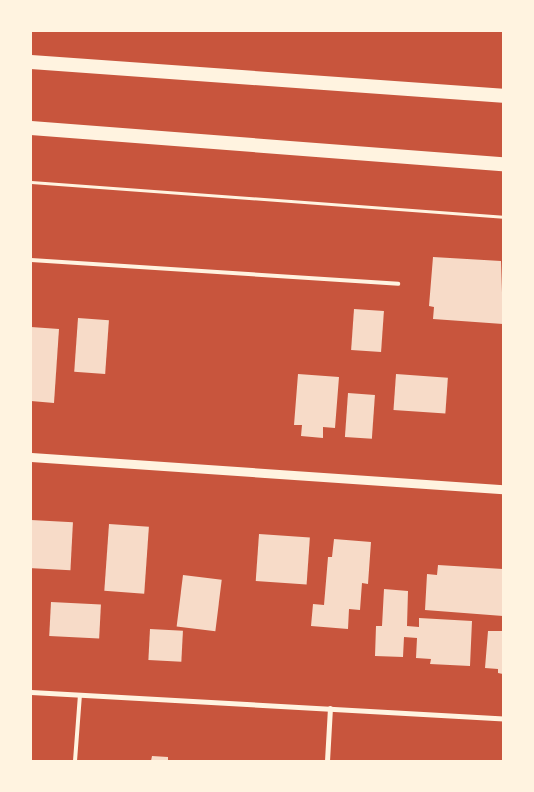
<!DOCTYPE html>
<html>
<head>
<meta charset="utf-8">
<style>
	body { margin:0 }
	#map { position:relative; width:534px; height:792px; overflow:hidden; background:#c8553d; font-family:Commissioner,sans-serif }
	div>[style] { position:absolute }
	.building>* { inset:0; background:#f7dbc8; transform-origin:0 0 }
	.path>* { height:3px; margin:-1.5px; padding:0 1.5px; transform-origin:1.5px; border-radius:1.5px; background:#fff3e0 }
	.service>* { height:4px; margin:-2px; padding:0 2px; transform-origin:2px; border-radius:2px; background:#fff3e0 }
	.minor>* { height:5px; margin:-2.5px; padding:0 2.5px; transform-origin:2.5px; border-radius:2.5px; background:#fff3e0 }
	.tertiary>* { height:9px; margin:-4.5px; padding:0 4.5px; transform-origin:4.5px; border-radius:4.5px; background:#fff3e0 }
	.trunk>* { height:14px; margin:-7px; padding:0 7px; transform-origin:7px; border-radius:7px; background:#fff3e0 }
	span { translate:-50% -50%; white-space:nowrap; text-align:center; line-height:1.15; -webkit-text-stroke:5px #fff3e0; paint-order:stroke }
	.frame { position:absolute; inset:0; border:32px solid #fff3e0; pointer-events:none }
</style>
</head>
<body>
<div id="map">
	<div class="building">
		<div style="clip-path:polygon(433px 257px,501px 261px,503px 324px,433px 319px,434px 307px,429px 306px)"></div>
		<div style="left:354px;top:309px;width:30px;height:41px;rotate:4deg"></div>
		<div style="left:78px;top:318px;width:31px;height:54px;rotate:4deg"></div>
		<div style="clip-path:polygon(31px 327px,59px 329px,54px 403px,31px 401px)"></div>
		<div style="clip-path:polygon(298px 374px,339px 377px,335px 428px,323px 427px,323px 438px,301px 436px,302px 425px,294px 425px)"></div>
		<div style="left:396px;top:374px;width:52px;height:36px;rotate:4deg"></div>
		<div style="left:348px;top:393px;width:27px;height:44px;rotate:4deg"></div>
		<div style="left:31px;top:520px;width:42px;height:48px;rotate:3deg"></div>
		<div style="left:109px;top:524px;width:40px;height:67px;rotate:4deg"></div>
		<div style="left:259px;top:534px;width:51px;height:47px;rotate:4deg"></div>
		<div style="clip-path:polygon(334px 539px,371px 542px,368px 584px,362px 583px,360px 610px,349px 609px,348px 629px,311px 626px,313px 604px,324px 605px,328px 557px,332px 557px)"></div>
		<div style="clip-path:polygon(438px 565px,503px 569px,503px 616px,425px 610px,427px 574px,437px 575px)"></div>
		<div style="left:183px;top:575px;width:39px;height:52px;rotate:7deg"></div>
		<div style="clip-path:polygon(384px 589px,408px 591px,407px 626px,419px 627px,419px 618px,472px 621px,470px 666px,430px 664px,431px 659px,416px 658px,417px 638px,404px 637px,403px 657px,375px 656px,376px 626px,382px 626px)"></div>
		<div style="left:51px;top:602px;width:50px;height:34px;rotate:3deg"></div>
		<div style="left:150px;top:629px;width:33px;height:31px;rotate:3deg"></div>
		<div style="clip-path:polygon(488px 631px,503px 631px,503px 674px,498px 673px,498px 669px,485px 668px)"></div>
		<div style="clip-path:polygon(152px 756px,168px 757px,168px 761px,151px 761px)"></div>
	</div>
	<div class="path">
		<div style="left:31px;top:182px;width:473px;rotate:4.2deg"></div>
	</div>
	<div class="service">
		<div style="left:31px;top:260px;width:368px;rotate:3.7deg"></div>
		<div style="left:75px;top:761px;width:66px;rotate:-85.7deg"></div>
	</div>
	<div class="minor">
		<div style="left:31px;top:692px;width:473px;rotate:3.2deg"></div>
		<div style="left:327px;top:761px;width:53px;rotate:-86.8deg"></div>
	</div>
	<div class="tertiary">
		<div style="left:31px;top:457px;width:473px;rotate:3.9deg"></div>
	</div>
	<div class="trunk">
		<div style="left:31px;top:62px;width:473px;rotate:4.1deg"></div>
		<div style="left:31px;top:128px;width:473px;rotate:4.4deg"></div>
	</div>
	<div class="frame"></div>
</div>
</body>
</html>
